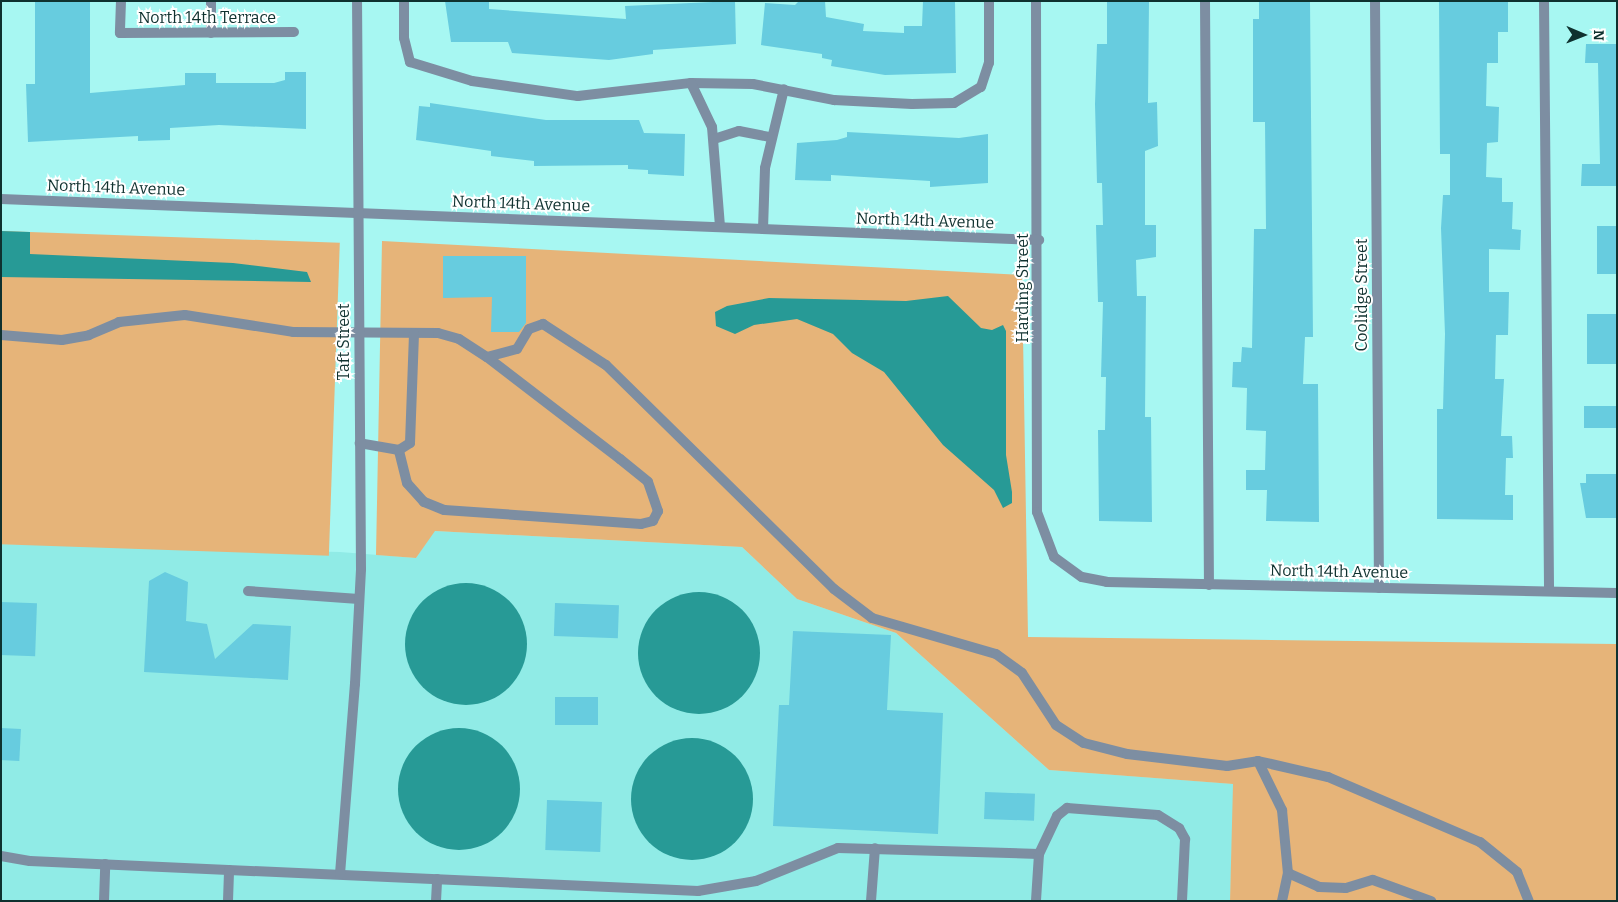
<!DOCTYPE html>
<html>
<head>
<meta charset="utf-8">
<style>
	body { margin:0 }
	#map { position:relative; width:1618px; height:902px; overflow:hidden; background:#a7f7f2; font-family:Bitter,serif }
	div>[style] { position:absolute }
	.built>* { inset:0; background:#90ebe6 }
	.green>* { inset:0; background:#e6b479; transform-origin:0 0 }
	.water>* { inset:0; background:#279a96 }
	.round { border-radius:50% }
	.building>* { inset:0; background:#67ccdf; transform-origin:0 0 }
	.lane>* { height:10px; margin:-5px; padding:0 5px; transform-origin:5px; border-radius:5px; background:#7d8ea2 }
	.street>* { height:10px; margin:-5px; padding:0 5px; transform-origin:5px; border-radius:5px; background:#7d8ea2 }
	span { translate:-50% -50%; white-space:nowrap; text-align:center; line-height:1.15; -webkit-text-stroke:4px #fff; paint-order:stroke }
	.street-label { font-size:16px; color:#0f312f }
	.frame { position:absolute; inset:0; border:2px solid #0f312f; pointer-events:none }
	.north { position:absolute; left:1558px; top:10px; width:50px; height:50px; -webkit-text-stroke:4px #fff; paint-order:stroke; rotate:91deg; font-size:14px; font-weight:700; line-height:20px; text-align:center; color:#0f312f }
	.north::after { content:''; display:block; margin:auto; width:18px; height:22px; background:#0f312f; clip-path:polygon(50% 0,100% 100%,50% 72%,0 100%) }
</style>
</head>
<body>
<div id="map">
	<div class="built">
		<div style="clip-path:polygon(434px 531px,742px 547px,797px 599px,896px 633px,1049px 770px,1234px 784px,1230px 901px,1px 901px,1px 544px,340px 552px,416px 558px)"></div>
	</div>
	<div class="green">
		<div style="left:1px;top:231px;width:339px;height:313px;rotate:2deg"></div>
		<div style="clip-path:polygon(382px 241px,1022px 275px,1028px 637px,1617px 644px,1617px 901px,1230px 901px,1233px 784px,1049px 770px,896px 633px,797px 599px,742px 547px,435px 531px,416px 558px,376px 555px)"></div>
	</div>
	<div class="water">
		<div style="clip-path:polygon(1px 231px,30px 232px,30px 254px,233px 263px,307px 272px,311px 282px,1px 277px)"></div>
		<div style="clip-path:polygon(948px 296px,981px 328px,992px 330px,1003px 325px,1006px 331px,1006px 455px,1012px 492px,1012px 503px,1003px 508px,994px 490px,943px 445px,884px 372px,852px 353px,833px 334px,797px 319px,754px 325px,735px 334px,716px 326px,715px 312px,727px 306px,769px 298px,906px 301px)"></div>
		<div class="round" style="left:405px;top:583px;width:122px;height:122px"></div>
		<div class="round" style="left:638px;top:592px;width:122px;height:122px"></div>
		<div class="round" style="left:398px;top:728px;width:122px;height:122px"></div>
		<div class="round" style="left:631px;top:738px;width:122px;height:122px"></div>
	</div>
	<div class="building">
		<div style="clip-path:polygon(35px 1px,90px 1px,90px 93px,185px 85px,185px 73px,216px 73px,216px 83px,274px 83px,285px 80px,285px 72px,306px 72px,306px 129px,219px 125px,170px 128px,170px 140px,138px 141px,138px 136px,28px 142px,26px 84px,35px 84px)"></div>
		<div style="clip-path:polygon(445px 1px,489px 1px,489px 9px,626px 19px,625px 6px,735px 1px,736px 44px,653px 50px,653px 54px,609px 60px,512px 53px,508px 42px,451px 42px)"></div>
		<div style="clip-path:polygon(799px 1px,825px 1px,826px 17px,864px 24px,863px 31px,904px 33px,904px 26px,922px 26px,923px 1px,955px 1px,956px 73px,885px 75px,831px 66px,832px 60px,822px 58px,822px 54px,761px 45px,765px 3px,795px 5px)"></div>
		<div style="clip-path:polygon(1107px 1px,1149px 1px,1148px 103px,1157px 102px,1158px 146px,1145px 151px,1145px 225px,1156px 225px,1156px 257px,1136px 260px,1137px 296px,1146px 296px,1145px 417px,1151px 417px,1152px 522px,1099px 521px,1098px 430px,1105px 430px,1106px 377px,1101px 377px,1103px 302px,1098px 302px,1096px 225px,1103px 225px,1102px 183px,1097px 183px,1095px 104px,1097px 44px,1107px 44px)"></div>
		<div style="clip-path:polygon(1259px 1px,1310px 1px,1313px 337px,1305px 337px,1303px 384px,1318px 384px,1319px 522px,1266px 521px,1267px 490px,1246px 490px,1246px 470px,1265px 470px,1266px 431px,1246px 430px,1247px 388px,1232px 387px,1233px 362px,1241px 362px,1242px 347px,1252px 348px,1254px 229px,1266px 229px,1265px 122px,1253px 122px,1253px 19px,1259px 19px)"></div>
		<div style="clip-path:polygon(1439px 1px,1508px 1px,1508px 32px,1498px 32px,1498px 63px,1487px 63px,1486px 106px,1499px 107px,1498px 142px,1487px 143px,1486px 177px,1502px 178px,1502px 202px,1513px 202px,1512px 229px,1521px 230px,1520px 250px,1489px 249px,1489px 292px,1509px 292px,1508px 335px,1496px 335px,1495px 379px,1504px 379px,1501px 436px,1512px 436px,1513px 458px,1506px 458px,1505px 495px,1513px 495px,1513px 520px,1437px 519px,1437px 409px,1443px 409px,1445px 334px,1441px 228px,1443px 195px,1450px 195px,1450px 154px,1440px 154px)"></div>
		<div style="clip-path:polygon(1586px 44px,1617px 44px,1617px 186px,1581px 186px,1582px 164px,1600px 164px,1598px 63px,1585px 63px)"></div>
		<div style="clip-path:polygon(430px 103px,546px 120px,639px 120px,644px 133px,685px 134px,684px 176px,648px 174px,648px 170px,628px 169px,628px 165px,534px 166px,534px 161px,491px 156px,491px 151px,416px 140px,419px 106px,430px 107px)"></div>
		<div style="clip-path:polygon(847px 132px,959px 138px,988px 134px,988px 183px,930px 187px,930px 181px,831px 175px,831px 181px,795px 180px,797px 143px,837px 140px,847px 137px)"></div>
		<div style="left:1617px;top:226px;width:48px;height:20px;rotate:90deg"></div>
		<div style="clip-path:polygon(443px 256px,526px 256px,526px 323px,519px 332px,491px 332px,492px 297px,443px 298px)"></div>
		<div style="left:1617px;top:314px;width:50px;height:30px;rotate:90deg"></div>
		<div style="left:1584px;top:406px;width:33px;height:22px"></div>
		<div style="clip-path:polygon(1586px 474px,1617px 474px,1617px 518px,1586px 518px,1580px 483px,1586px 483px)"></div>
		<div style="clip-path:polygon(165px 572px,188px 582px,186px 621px,207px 624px,215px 659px,253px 624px,291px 626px,288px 680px,144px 672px,149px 581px)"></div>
		<div style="left:1px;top:602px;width:36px;height:53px;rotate:2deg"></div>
		<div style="left:555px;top:603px;width:64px;height:33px;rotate:2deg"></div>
		<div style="clip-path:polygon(793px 631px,891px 635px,887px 710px,943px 713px,938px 834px,773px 826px,779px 705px,789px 705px)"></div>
		<div style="left:555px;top:697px;width:43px;height:28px"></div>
		<div style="left:1px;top:728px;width:20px;height:32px;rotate:3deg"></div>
		<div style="left:985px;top:792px;width:50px;height:27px;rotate:2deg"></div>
		<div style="left:547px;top:800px;width:55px;height:50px;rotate:2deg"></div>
	</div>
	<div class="lane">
		<div style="left:1205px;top:1px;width:584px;rotate:89.61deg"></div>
		<div style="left:1544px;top:1px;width:590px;rotate:89.51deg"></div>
		<div style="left:1px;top:335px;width:61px;rotate:4.7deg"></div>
		<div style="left:62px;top:340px;width:27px;rotate:-10deg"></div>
		<div style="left:89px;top:335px;width:33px;rotate:-23deg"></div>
		<div style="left:119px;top:322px;width:66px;rotate:-6.1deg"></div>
		<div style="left:185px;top:315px;width:109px;rotate:8.9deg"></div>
		<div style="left:293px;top:332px;width:145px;rotate:0.4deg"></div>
		<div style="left:438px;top:333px;width:22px;rotate:16deg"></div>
		<div style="left:459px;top:339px;width:33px;rotate:33deg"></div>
		<div style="left:487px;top:357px;width:168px;rotate:37.5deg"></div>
		<div style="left:620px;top:459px;width:36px;rotate:39deg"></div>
		<div style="left:648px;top:482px;width:31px;rotate:71deg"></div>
		<div style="left:658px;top:511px;width:11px;rotate:117deg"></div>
		<div style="left:653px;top:521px;width:12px;rotate:166deg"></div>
		<div style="left:641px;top:524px;width:197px;rotate:-175.9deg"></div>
		<div style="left:444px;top:510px;width:22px;rotate:-158deg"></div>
		<div style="left:424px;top:502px;width:25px;rotate:-132deg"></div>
		<div style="left:407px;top:483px;width:34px;rotate:-104deg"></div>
		<div style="left:399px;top:450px;width:40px;rotate:-170deg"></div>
		<div style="left:487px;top:357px;width:31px;rotate:-15deg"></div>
		<div style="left:517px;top:349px;width:23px;rotate:-59deg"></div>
		<div style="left:529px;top:329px;width:15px;rotate:-20deg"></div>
		<div style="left:543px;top:324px;width:75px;rotate:33.1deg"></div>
		<div style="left:606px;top:365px;width:320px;rotate:44.5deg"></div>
		<div style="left:834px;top:589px;width:48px;rotate:37.3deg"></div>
		<div style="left:872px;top:618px;width:129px;rotate:16.2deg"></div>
		<div style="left:996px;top:654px;width:32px;rotate:36deg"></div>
		<div style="left:1022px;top:673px;width:62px;rotate:56.8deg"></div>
		<div style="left:1056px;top:725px;width:33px;rotate:33deg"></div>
		<div style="left:1084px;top:743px;width:44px;rotate:14.3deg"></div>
		<div style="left:1127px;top:754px;width:101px;rotate:6.8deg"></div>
		<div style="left:1227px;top:766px;width:31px;rotate:-9deg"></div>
		<div style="left:1258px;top:761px;width:72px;rotate:12.9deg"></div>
		<div style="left:1328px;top:777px;width:165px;rotate:23.2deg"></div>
		<div style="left:1480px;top:842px;width:48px;rotate:39deg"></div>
		<div style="left:1517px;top:872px;width:31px;rotate:68deg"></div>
		<div style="left:399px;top:450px;width:13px;rotate:-32deg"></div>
		<div style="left:410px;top:443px;width:110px;rotate:-87.9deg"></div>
		<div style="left:248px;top:591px;width:111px;rotate:4.1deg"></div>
		<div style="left:1258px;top:761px;width:55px;rotate:63.9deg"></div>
		<div style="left:1282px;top:810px;width:63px;rotate:84.6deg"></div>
		<div style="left:1288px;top:873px;width:34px;rotate:24deg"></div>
		<div style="left:1319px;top:887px;width:27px;rotate:2deg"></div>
		<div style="left:1346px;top:888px;width:28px;rotate:-17deg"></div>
		<div style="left:1373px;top:880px;width:62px;rotate:19.9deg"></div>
		<div style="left:1039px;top:854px;width:42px;rotate:-64.7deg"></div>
		<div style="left:1057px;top:816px;width:13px;rotate:-39deg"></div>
		<div style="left:1067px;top:808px;width:91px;rotate:4.4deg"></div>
		<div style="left:1158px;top:815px;width:25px;rotate:32deg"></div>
		<div style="left:1179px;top:828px;width:13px;rotate:61deg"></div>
		<div style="left:1185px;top:839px;width:62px;rotate:92.8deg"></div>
		<div style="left:1px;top:856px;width:29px;rotate:10deg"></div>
		<div style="left:30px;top:861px;width:669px;rotate:2.57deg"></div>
		<div style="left:698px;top:891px;width:59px;rotate:-9.8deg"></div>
		<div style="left:756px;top:881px;width:88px;rotate:-21.9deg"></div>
		<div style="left:838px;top:848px;width:201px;rotate:1.7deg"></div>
		<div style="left:1039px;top:854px;width:47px;rotate:93.7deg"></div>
		<div style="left:340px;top:874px;width:191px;rotate:-85.5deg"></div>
		<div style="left:104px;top:901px;width:37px;rotate:-88deg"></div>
		<div style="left:228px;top:901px;width:31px;rotate:-88deg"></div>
		<div style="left:436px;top:901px;width:22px;rotate:-87deg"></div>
		<div style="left:871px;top:901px;width:53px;rotate:-85.7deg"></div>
		<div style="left:1282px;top:901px;width:29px;rotate:-78deg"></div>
	</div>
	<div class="street">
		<div style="left:121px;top:1px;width:32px;rotate:92deg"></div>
		<div style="left:120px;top:33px;width:174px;rotate:-0.3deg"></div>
		<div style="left:404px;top:1px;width:37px;rotate:90deg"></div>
		<div style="left:404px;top:38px;width:25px;rotate:76deg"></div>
		<div style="left:410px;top:62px;width:65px;rotate:17deg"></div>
		<div style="left:472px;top:81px;width:107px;rotate:8.1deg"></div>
		<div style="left:578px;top:96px;width:114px;rotate:-6.6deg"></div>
		<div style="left:691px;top:83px;width:62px;rotate:0.9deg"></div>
		<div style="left:753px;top:84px;width:83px;rotate:11.2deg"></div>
		<div style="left:834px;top:100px;width:78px;rotate:2.9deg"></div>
		<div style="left:912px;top:104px;width:42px;rotate:-1.4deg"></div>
		<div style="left:954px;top:103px;width:31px;rotate:-31deg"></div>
		<div style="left:981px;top:87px;width:25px;rotate:-72deg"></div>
		<div style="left:989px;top:63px;width:62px;rotate:-90deg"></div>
		<div style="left:1036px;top:1px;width:511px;rotate:89.89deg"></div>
		<div style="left:1037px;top:512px;width:48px;rotate:69.3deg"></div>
		<div style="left:1054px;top:557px;width:34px;rotate:36deg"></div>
		<div style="left:1082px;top:577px;width:25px;rotate:11deg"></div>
		<div style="left:1107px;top:582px;width:510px;rotate:1.24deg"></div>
		<div style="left:1375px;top:1px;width:587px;rotate:89.61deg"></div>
		<div style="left:211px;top:33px;width:32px;rotate:-90deg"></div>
		<div style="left:691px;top:83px;width:49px;rotate:64.5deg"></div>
		<div style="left:712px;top:127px;width:100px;rotate:85.4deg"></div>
		<div style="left:714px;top:139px;width:26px;rotate:-18deg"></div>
		<div style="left:739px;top:131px;width:33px;rotate:11deg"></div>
		<div style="left:1px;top:199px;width:1039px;rotate:2.26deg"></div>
		<div style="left:763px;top:229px;width:61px;rotate:-88.1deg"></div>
		<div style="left:765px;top:168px;width:81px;rotate:-76.5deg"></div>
		<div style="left:355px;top:684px;width:115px;rotate:-87deg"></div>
		<div style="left:361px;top:569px;width:568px;rotate:-90.4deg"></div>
	</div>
	<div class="street-label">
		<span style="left:207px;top:18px">North 14th Terrace</span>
		<span style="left:116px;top:188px;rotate:2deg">North 14th Avenue</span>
		<span style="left:521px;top:204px;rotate:2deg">North 14th Avenue</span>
		<span style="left:925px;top:221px;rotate:2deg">North 14th Avenue</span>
		<span style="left:1023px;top:288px;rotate:-90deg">Harding Street</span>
		<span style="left:1362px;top:295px;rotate:-90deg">Coolidge Street</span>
		<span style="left:344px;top:342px;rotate:-90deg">Taft Street</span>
		<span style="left:1339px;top:572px;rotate:1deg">North 14th Avenue</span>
	</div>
	<div class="frame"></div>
	<div class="north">N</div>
</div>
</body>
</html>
